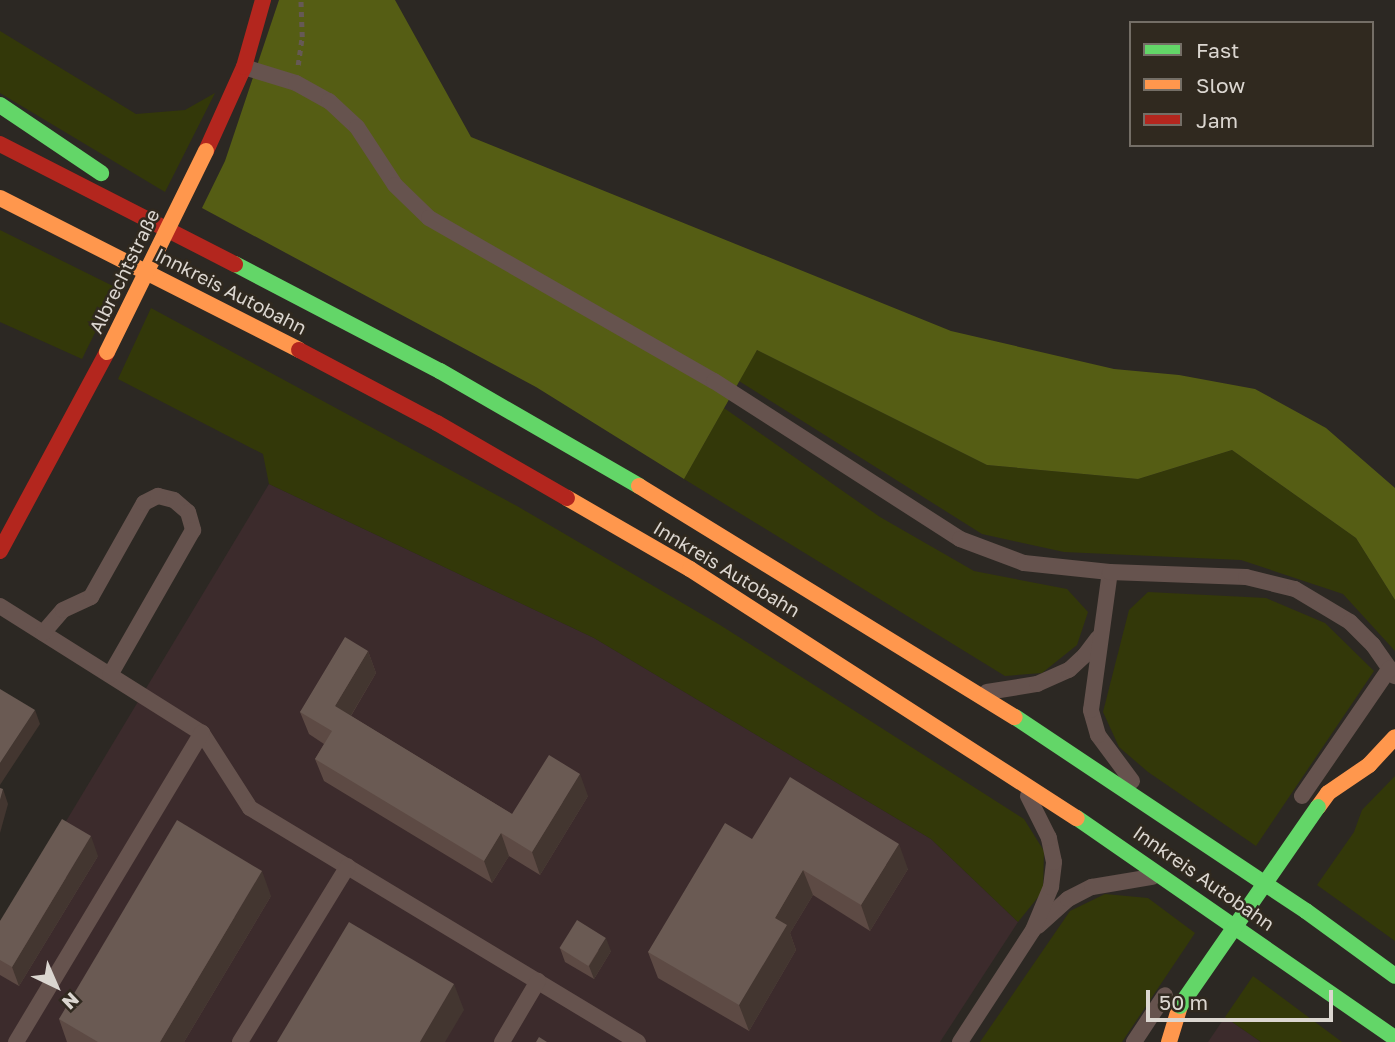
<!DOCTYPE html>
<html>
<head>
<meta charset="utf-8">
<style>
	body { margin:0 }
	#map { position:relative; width:1395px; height:1042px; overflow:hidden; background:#2c2823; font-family:"Golos Text",sans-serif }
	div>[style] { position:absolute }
	.commercial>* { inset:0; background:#3c2b2c }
	.green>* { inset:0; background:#333809 }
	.forest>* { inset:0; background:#555d14 }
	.path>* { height:4.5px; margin-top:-2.25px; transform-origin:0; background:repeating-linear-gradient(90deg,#665955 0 5px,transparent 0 10px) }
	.lane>* { height:16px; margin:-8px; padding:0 8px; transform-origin:8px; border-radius:8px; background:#66534e }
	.fast>* { height:16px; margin:-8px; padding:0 8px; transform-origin:8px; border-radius:8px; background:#63d668 }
	.slow>* { height:16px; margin:-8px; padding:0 8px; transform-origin:8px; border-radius:8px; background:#ff974d }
	.jam>* { height:16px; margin:-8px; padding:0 8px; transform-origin:8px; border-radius:8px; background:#b3261e }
	.fast-bridge>* { height:16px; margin:-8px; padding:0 8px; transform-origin:8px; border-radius:8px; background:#63d668 }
	.slow-bridge>* { height:16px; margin:-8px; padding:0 8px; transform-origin:8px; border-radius:8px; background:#ff974d }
	.wall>* { inset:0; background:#5d4a44 }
	.shaded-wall>* { inset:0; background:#433630 }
	.building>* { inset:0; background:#6a5a53; transform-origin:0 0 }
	span { translate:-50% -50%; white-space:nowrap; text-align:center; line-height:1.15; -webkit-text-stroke:5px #30291f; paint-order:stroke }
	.street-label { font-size:19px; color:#dbd6d0 }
	.legend { position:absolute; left:1129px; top:21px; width:245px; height:126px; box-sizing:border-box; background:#30291f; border:2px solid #746e66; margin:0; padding:9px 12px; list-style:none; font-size:21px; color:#dbd6d0 }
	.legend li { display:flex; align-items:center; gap:14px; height:35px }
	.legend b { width:35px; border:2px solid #746e66 }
	.north { position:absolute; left:21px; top:951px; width:70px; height:70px; -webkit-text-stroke:5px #30291f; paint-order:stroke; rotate:136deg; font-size:19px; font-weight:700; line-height:28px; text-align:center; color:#dbd6d0 }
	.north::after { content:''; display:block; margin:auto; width:24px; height:32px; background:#dbd6d0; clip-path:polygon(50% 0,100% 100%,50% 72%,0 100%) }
	.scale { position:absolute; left:1146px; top:990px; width:187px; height:32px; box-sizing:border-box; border:4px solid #dbd6d0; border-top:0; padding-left:9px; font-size:21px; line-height:24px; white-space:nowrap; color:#dbd6d0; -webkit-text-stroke:5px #30291f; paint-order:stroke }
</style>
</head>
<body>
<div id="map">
	<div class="commercial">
		<div style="clip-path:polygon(269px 484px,594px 638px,931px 839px,1018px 922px,940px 1042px,0 1042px,0 931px)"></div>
		<div style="clip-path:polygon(1225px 1017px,1261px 1042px,1208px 1042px)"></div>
	</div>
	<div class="green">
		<div style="clip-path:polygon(0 31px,136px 114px,185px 110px,215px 93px,165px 192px,0 93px)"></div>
		<div style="clip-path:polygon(0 230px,117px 288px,82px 359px,0 322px)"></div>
		<div style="clip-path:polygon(151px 308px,517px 506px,720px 625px,1024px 819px,1044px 851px,1043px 891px,1018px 922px,931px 839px,594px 638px,269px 484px,263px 454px,118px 379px)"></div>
		<div style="clip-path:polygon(757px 350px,987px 465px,1138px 479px,1232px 450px,1356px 538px,1395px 600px,1395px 651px,1343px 594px,1241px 560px,1064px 552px,982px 534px,739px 381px)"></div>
		<div style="clip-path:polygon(724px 408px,880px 517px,974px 571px,1067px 589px,1088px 612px,1077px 645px,1042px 673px,1005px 676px,684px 479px)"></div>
		<div style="clip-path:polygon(1148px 592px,1266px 598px,1325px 623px,1374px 671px,1256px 846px,1148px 772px,1119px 747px,1103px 712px,1129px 610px)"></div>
		<div style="clip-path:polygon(1395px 776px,1395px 941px,1317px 885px,1354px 832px,1362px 810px)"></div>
		<div style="clip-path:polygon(1105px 894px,1148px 898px,1195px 933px,1122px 1042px,980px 1042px,1070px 911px)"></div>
		<div style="clip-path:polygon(1253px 976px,1342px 1042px,1261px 1042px,1225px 1017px)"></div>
	</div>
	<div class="forest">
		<div style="clip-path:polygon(279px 0,395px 0,471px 137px,951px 331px,1114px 369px,1179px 375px,1255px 389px,1326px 428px,1395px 488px,1395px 600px,1356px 538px,1232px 450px,1138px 479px,987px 465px,757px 350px,684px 479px,536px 387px,202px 208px,225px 161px)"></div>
	</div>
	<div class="path">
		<div style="left:298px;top:65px;width:28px;rotate:-82deg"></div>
		<div style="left:302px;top:37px;width:37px;rotate:-92deg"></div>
	</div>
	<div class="lane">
		<div style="left:244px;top:67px;width:54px;rotate:17.1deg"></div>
		<div style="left:296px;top:83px;width:38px;rotate:29deg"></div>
		<div style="left:329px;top:101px;width:38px;rotate:43deg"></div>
		<div style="left:357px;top:127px;width:69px;rotate:56.8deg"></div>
		<div style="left:395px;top:185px;width:47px;rotate:44.1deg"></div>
		<div style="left:429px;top:218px;width:328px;rotate:29.8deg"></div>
		<div style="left:714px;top:381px;width:292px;rotate:32.7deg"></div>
		<div style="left:960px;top:539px;width:68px;rotate:20.6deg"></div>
		<div style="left:1024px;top:563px;width:86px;rotate:6deg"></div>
		<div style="left:0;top:606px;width:239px;rotate:32.2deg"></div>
		<div style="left:202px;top:733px;width:89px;rotate:57.4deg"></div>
		<div style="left:250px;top:808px;width:453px;rotate:31.1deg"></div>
		<div style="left:43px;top:633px;width:30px;rotate:-49deg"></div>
		<div style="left:63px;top:610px;width:31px;rotate:-25deg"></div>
		<div style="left:91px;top:597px;width:108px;rotate:-60.6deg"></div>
		<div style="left:144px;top:503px;width:16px;rotate:-27deg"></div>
		<div style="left:158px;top:496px;width:16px;rotate:14deg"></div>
		<div style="left:174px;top:500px;width:18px;rotate:41deg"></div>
		<div style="left:188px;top:512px;width:19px;rotate:74deg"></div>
		<div style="left:193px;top:530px;width:167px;rotate:119.8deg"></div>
		<div style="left:987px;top:692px;width:51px;rotate:-9.1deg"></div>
		<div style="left:1037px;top:684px;width:35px;rotate:-24deg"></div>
		<div style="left:1069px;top:670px;width:22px;rotate:-43deg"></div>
		<div style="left:1085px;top:655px;width:21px;rotate:-53deg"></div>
		<div style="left:1132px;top:781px;width:57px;rotate:-126.5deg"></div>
		<div style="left:1098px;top:735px;width:26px;rotate:-106deg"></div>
		<div style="left:1091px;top:710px;width:139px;rotate:-82.2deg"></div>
		<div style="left:1110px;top:572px;width:136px;rotate:2.1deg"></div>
		<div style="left:1246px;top:577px;width:50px;rotate:13.8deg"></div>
		<div style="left:1295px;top:589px;width:64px;rotate:31deg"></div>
		<div style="left:1350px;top:622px;width:33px;rotate:45deg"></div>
		<div style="left:1373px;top:645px;width:38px;rotate:55deg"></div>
		<div style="left:1302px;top:796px;width:155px;rotate:-55.5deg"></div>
		<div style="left:1038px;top:926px;width:40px;rotate:-42deg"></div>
		<div style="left:1068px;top:899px;width:27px;rotate:-27deg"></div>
		<div style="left:1092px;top:887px;width:61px;rotate:-9.5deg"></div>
		<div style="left:16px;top:1042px;width:361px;rotate:-59deg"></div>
		<div style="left:240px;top:1042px;width:206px;rotate:-58.5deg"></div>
		<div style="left:502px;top:1042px;width:71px;rotate:-59.5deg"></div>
		<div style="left:960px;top:1042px;width:134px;rotate:-56.9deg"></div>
		<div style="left:1033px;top:930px;width:47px;rotate:-67.3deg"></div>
		<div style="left:1051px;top:887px;width:25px;rotate:-83deg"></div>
		<div style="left:1054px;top:862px;width:25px;rotate:-102deg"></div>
		<div style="left:1049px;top:838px;width:47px;rotate:-116.6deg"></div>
		<div style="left:1134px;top:1042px;width:56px;rotate:-56.6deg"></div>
	</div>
	<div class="fast">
		<div style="left:0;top:105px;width:122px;rotate:34deg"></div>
		<div style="left:235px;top:264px;width:231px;rotate:27.6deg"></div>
		<div style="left:440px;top:371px;width:230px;rotate:30deg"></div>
		<div style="left:1015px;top:717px;width:350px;rotate:33.7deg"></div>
		<div style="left:1306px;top:911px;width:110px;rotate:36.1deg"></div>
		<div style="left:1077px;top:818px;width:387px;rotate:34.7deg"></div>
	</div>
	<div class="slow">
		<div style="left:0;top:198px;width:335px;rotate:26.9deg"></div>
		<div style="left:639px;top:486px;width:441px;rotate:31.6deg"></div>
		<div style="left:567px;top:498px;width:142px;rotate:30deg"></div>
		<div style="left:690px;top:569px;width:460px;rotate:32.8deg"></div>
		<div style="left:1318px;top:807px;width:17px;rotate:-54deg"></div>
		<div style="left:1328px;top:793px;width:50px;rotate:-34.3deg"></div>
		<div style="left:1369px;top:765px;width:38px;rotate:-47deg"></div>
		<div style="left:1169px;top:1042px;width:38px;rotate:-73deg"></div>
	</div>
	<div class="jam">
		<div style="left:0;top:144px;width:264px;rotate:27.1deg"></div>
		<div style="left:206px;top:151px;width:92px;rotate:-65.7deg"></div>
		<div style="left:244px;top:67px;width:70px;rotate:-74.2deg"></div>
		<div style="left:299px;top:350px;width:156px;rotate:27.9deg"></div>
		<div style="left:437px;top:423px;width:150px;rotate:30deg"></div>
		<div style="left:0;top:551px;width:226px;rotate:-61.7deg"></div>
	</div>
	<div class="fast-bridge">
		<div style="left:1180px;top:1006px;width:242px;rotate:-55.3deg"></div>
	</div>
	<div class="slow-bridge">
		<div style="left:107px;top:352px;width:224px;rotate:-63.8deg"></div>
	</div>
	<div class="wall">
		<div style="clip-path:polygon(368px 651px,376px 673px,351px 716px,512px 814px,588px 796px,540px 875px,509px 856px,492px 883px,324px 781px,315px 759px,324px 744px,309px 734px,300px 712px)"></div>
		<div style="clip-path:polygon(752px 839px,908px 869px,870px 931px,813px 895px,790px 933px,796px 950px,749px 1031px,658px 978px,648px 952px)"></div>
		<div style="clip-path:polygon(98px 856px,19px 986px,0 975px,0 921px)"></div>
		<div style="clip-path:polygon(271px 896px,184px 1042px,67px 1042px,59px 1019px)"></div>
		<div style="clip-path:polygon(560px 948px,611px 951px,594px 979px,565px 962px)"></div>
	</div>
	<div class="shaded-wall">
		<div style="clip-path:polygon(368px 651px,376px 673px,343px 729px,335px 706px)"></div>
		<div style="clip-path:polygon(35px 710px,40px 724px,0 785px,0 763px)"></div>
		<div style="clip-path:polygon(580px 774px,588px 796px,540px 875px,532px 852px)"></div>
		<div style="clip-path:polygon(3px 789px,8px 804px,0 833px,0 800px)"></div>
		<div style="clip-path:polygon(501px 833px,509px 856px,492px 883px,484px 861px)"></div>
		<div style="clip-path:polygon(91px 836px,98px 856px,19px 986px,12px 967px)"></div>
		<div style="clip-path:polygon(899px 844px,908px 869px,870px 931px,861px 905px)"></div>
		<div style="clip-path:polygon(803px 870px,813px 895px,790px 933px,796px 950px,749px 1031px,739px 1005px,775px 918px)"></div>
		<div style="clip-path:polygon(262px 871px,271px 896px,184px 1042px,160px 1042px)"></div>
		<div style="clip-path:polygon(606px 938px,611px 951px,594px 979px,589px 966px)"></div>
		<div style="clip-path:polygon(454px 984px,464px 1010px,445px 1042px,420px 1042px)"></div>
	</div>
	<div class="building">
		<div style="clip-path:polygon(345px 637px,368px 651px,335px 706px,512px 814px,549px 755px,580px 774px,532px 852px,501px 833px,484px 861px,315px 759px,332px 731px,300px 712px)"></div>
		<div style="clip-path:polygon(0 689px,35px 710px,0 763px)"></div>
		<div style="clip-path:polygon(790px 777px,899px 844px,861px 905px,803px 870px,775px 918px,787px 925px,739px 1005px,648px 952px,725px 823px,752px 839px)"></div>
		<div style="clip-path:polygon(0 788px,3px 789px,0 800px)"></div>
		<div style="clip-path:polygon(62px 819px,91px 836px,12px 967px,0 960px,0 921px)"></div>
		<div style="clip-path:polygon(177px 820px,262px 871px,160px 1042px,98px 1042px,59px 1019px)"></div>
		<div style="left:577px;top:920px;width:34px;height:33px;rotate:32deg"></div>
		<div style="clip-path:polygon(349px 922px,454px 984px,420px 1042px,277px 1042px)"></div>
		<div style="clip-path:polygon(539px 1037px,547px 1042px,536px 1042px)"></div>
	</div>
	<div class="street-label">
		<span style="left:124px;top:271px;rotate:-64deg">Albrechtstraße</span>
		<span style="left:231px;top:291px;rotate:27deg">Innkreis Autobahn</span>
		<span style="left:727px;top:569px;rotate:31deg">Innkreis Autobahn</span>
		<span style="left:1204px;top:878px;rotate:35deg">Innkreis Autobahn</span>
	</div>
	<ul class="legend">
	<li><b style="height:9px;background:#63d668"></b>Fast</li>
	<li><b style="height:9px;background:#ff974d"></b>Slow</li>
	<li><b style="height:9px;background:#b3261e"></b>Jam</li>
	</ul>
	<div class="north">N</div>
	<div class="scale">50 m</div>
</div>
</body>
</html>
